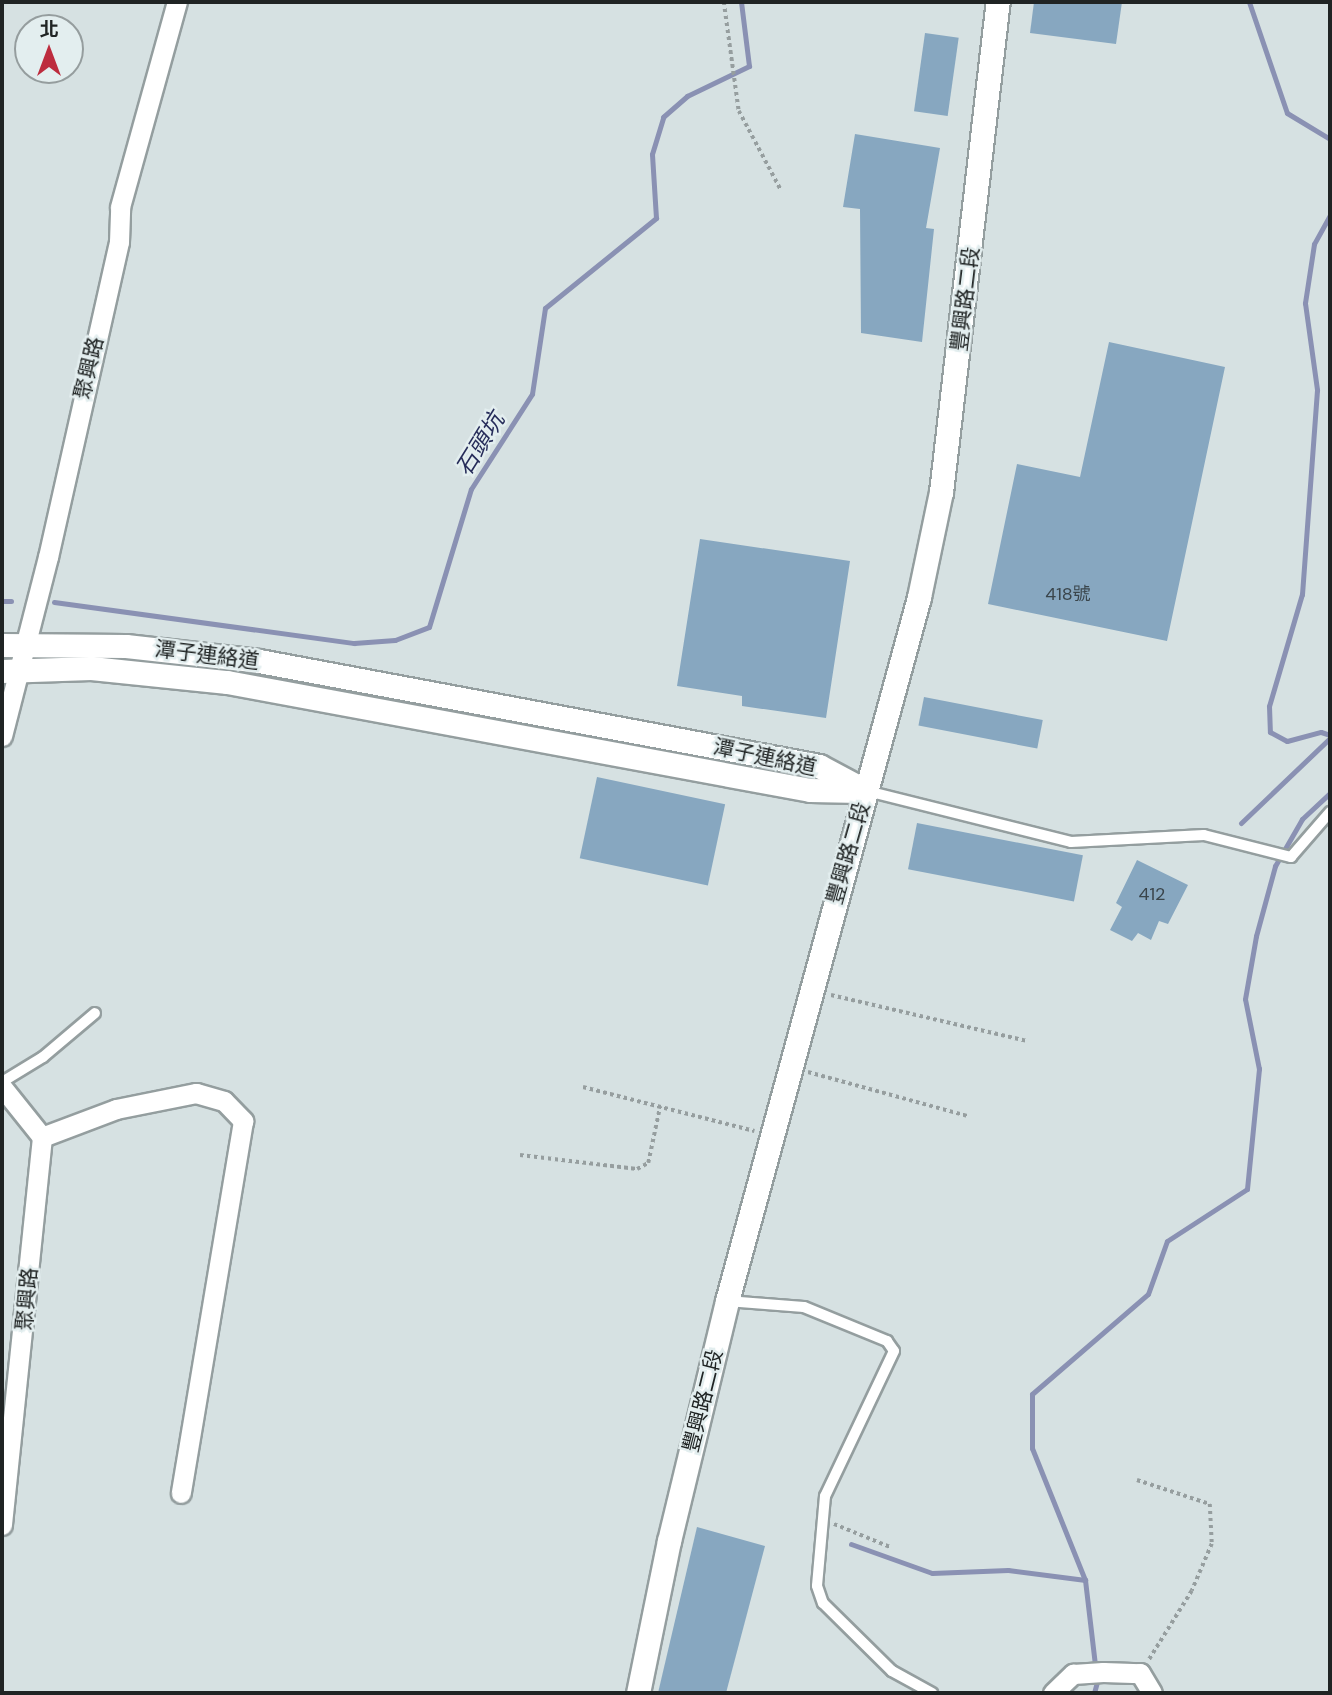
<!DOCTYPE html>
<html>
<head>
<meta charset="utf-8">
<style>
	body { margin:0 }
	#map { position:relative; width:1332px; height:1695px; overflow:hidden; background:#d6e1e2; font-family:"DM Sans","Noto Sans TC",sans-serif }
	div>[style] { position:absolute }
	.stream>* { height:5px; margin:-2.5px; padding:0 2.5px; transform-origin:2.5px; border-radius:2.5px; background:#8a91b3 }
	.building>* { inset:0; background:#87a7c0; transform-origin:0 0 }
	.path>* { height:3.5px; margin-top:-1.75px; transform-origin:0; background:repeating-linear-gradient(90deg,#969e9f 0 3.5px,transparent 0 7px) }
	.roads { filter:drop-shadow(2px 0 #949e9f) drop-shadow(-2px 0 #949e9f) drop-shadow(0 2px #949e9f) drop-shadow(0 -2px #949e9f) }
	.service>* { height:10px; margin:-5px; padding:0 5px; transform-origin:5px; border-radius:5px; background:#fff }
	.minor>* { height:19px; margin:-9.5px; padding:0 9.5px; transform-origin:9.5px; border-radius:9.5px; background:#fff }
	.tertiary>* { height:23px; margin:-11.5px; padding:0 11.5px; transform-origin:11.5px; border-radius:11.5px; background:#fff }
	span { translate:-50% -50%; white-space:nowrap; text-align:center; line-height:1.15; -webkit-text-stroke:5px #e3eeef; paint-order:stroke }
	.number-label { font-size:18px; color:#3a454b }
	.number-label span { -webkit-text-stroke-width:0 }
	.street-label { font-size:21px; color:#202424 }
	.water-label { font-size:23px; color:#262c59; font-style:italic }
	.frame { position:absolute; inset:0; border:4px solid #202424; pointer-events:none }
	.north { position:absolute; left:14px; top:14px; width:70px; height:70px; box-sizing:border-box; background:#e3eeef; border:2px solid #959d9e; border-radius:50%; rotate:0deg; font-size:19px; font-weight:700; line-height:28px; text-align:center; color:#202424 }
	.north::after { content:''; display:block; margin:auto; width:24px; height:32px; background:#bd2c3e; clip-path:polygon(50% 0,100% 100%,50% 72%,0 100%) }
</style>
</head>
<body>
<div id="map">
	<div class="stream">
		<div style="left:1249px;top:2px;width:117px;rotate:71.1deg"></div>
		<div style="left:1287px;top:113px;width:50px;rotate:31.2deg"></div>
		<div style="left:1330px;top:215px;width:33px;rotate:119deg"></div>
		<div style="left:1314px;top:244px;width:60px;rotate:98.7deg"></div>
		<div style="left:1305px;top:303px;width:88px;rotate:82.1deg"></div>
		<div style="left:1317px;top:390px;width:205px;rotate:94.2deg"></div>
		<div style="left:1302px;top:594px;width:117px;rotate:106.4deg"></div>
		<div style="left:1269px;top:706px;width:26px;rotate:88deg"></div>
		<div style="left:1270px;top:732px;width:19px;rotate:28deg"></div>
		<div style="left:1287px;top:741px;width:35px;rotate:-15deg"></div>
		<div style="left:1321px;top:732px;width:9px;rotate:18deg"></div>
		<div style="left:2px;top:601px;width:9px"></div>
		<div style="left:54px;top:602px;width:303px;rotate:7.8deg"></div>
		<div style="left:354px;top:643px;width:41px;rotate:-4.2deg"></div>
		<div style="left:395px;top:640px;width:36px;rotate:-21deg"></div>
		<div style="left:429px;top:627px;width:144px;rotate:-73.1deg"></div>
		<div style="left:471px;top:489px;width:113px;rotate:-57.3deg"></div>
		<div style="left:532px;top:394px;width:87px;rotate:-81.4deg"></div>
		<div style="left:545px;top:308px;width:143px;rotate:-39deg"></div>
		<div style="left:656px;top:218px;width:64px;rotate:-93.6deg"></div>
		<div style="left:652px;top:154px;width:39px;rotate:-73deg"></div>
		<div style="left:663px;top:117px;width:32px;rotate:-41deg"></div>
		<div style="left:687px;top:96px;width:69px;rotate:-25.8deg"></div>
		<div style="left:749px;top:66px;width:64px;rotate:-97.1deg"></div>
		<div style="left:1241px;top:823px;width:123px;rotate:-43.7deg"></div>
		<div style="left:851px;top:1544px;width:86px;rotate:19.7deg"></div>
		<div style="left:932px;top:1573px;width:76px;rotate:-2.3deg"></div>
		<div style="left:1008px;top:1570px;width:78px;rotate:7.4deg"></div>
		<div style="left:1094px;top:1693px;width:11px;rotate:-75deg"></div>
		<div style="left:1097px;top:1682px;width:103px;rotate:-96.7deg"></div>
		<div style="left:1085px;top:1580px;width:142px;rotate:-111.9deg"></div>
		<div style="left:1032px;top:1448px;width:54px;rotate:-90deg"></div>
		<div style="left:1032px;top:1394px;width:153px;rotate:-40.8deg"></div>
		<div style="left:1148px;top:1294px;width:56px;rotate:-70.3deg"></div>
		<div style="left:1167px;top:1241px;width:95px;rotate:-33deg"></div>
		<div style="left:1247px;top:1189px;width:121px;rotate:-84.3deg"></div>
		<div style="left:1259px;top:1069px;width:71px;rotate:-101.3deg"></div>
		<div style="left:1245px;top:999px;width:64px;rotate:-80.1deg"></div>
		<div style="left:1256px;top:936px;width:73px;rotate:-74.8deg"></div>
		<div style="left:1275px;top:866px;width:54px;rotate:-60.1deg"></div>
		<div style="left:1302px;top:819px;width:38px;rotate:-43deg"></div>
	</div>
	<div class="building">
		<div style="clip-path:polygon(1034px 2px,1122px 2px,1116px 44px,1030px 33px)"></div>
		<div style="left:925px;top:33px;width:34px;height:79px;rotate:8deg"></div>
		<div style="clip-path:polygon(855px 134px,940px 148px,926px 228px,934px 229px,922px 342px,861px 333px,860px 209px,843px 207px)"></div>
		<div style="clip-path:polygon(1109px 342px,1225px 367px,1167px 641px,988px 604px,1017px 464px,1080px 477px)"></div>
		<div style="clip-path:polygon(700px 539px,850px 561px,826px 718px,742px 706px,742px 696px,677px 686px)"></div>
		<div style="left:924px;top:697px;width:121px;height:29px;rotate:11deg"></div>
		<div style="left:597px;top:777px;width:131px;height:83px;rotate:12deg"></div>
		<div style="left:917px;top:823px;width:169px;height:47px;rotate:11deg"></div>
		<div style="clip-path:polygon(1137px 860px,1188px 885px,1168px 924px,1159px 921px,1151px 940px,1138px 933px,1132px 941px,1110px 930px,1122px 907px,1116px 903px)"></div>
		<div style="clip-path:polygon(697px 1527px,765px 1546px,726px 1693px,658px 1693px)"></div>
	</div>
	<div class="path">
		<div style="left:724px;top:2px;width:110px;rotate:82.2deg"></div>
		<div style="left:739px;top:111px;width:89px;rotate:62deg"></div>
		<div style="left:831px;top:995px;width:201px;rotate:13.2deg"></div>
		<div style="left:808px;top:1072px;width:166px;rotate:15.4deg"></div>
		<div style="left:583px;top:1087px;width:177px;rotate:14.4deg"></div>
		<div style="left:520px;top:1155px;width:118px;rotate:6.8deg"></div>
		<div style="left:637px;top:1169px;width:13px;rotate:-29deg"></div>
		<div style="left:648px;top:1163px;width:58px;rotate:-78.1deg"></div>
		<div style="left:1137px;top:1480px;width:77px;rotate:18.2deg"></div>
		<div style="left:1210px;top:1504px;width:40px;rotate:87.1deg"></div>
		<div style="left:1212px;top:1544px;width:51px;rotate:113.1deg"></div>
		<div style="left:1192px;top:1591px;width:81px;rotate:121.9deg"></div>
		<div style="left:834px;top:1524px;width:61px;rotate:22.3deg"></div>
	</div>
	<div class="roads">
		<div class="service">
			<div style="left:867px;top:791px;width:210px;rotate:14deg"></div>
			<div style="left:1071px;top:842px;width:133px;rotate:-3deg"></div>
			<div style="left:1204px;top:835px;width:90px;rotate:14.2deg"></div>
			<div style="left:1291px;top:857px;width:60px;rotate:-49.1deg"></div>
			<div style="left:2px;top:1082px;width:48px;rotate:-31.4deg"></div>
			<div style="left:43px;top:1057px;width:68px;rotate:-40.2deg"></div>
			<div style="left:727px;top:1301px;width:77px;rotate:4.5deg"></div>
			<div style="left:804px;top:1307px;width:90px;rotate:22.3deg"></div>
			<div style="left:887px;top:1341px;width:12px;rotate:55deg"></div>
			<div style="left:894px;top:1351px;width:161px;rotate:115.4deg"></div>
			<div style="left:825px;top:1496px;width:90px;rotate:95.1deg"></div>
			<div style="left:817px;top:1586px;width:18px;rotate:71deg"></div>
			<div style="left:823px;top:1603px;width:97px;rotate:44.6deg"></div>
			<div style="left:892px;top:1671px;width:46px;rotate:28.8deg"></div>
		</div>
		<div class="minor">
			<div style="left:2px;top:736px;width:185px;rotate:-75.6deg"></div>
			<div style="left:48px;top:557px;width:323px;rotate:-77.3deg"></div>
			<div style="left:119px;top:242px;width:35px;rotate:-88deg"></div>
			<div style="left:120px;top:207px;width:213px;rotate:-74.5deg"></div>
			<div style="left:2px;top:1087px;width:64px;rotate:51.3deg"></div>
			<div style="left:42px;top:1137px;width:390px;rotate:95.9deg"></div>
			<div style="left:42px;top:1137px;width:79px;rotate:-20.7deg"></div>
			<div style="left:116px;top:1109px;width:82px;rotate:-11.3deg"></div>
			<div style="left:196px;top:1093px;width:29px;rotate:16deg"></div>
			<div style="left:224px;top:1101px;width:28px;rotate:46deg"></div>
			<div style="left:243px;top:1121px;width:377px;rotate:99.5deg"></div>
			<div style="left:1053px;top:1693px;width:28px;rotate:-44deg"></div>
			<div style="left:1073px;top:1674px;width:30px;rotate:-4deg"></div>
			<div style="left:1103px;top:1672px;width:37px;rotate:2deg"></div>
			<div style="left:1140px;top:1673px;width:23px;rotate:59deg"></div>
		</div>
		<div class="tertiary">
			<div style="left:2px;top:645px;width:124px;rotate:0.5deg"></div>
			<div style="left:126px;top:646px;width:134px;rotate:6.4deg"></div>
			<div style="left:259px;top:661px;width:570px;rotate:10.62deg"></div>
			<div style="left:819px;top:766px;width:53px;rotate:28deg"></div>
			<div style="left:2px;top:671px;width:89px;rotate:-1.9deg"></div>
			<div style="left:91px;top:668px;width:137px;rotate:5.9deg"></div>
			<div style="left:227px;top:682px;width:593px;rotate:10.49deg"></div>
			<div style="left:810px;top:790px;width:50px;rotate:1.1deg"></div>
			<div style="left:638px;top:1693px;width:155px;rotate:-78.5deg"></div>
			<div style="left:669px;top:1541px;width:247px;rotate:-76.4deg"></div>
			<div style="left:727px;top:1301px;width:730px;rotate:-74.74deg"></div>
			<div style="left:919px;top:597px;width:107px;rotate:-78.2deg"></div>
			<div style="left:941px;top:492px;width:493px;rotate:-83.4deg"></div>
		</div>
	</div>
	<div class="number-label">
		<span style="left:1068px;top:594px">418號</span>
		<span style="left:1152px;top:894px">412</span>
	</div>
	<div class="street-label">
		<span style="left:965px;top:299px;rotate:-83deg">豐興路二段</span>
		<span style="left:89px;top:368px;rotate:-77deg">聚興路</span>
		<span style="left:207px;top:655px;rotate:7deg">潭子連絡道</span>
		<span style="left:765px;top:757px;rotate:12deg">潭子連絡道</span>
		<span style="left:848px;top:853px;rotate:-74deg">豐興路二段</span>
		<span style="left:27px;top:1299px;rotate:-85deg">聚興路</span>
		<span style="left:703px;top:1401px;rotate:-76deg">豐興路二段</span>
	</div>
	<div class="water-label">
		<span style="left:480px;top:444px;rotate:-58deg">石頭坑</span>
	</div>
	<div class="frame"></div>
	<div class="north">北</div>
</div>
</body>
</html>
